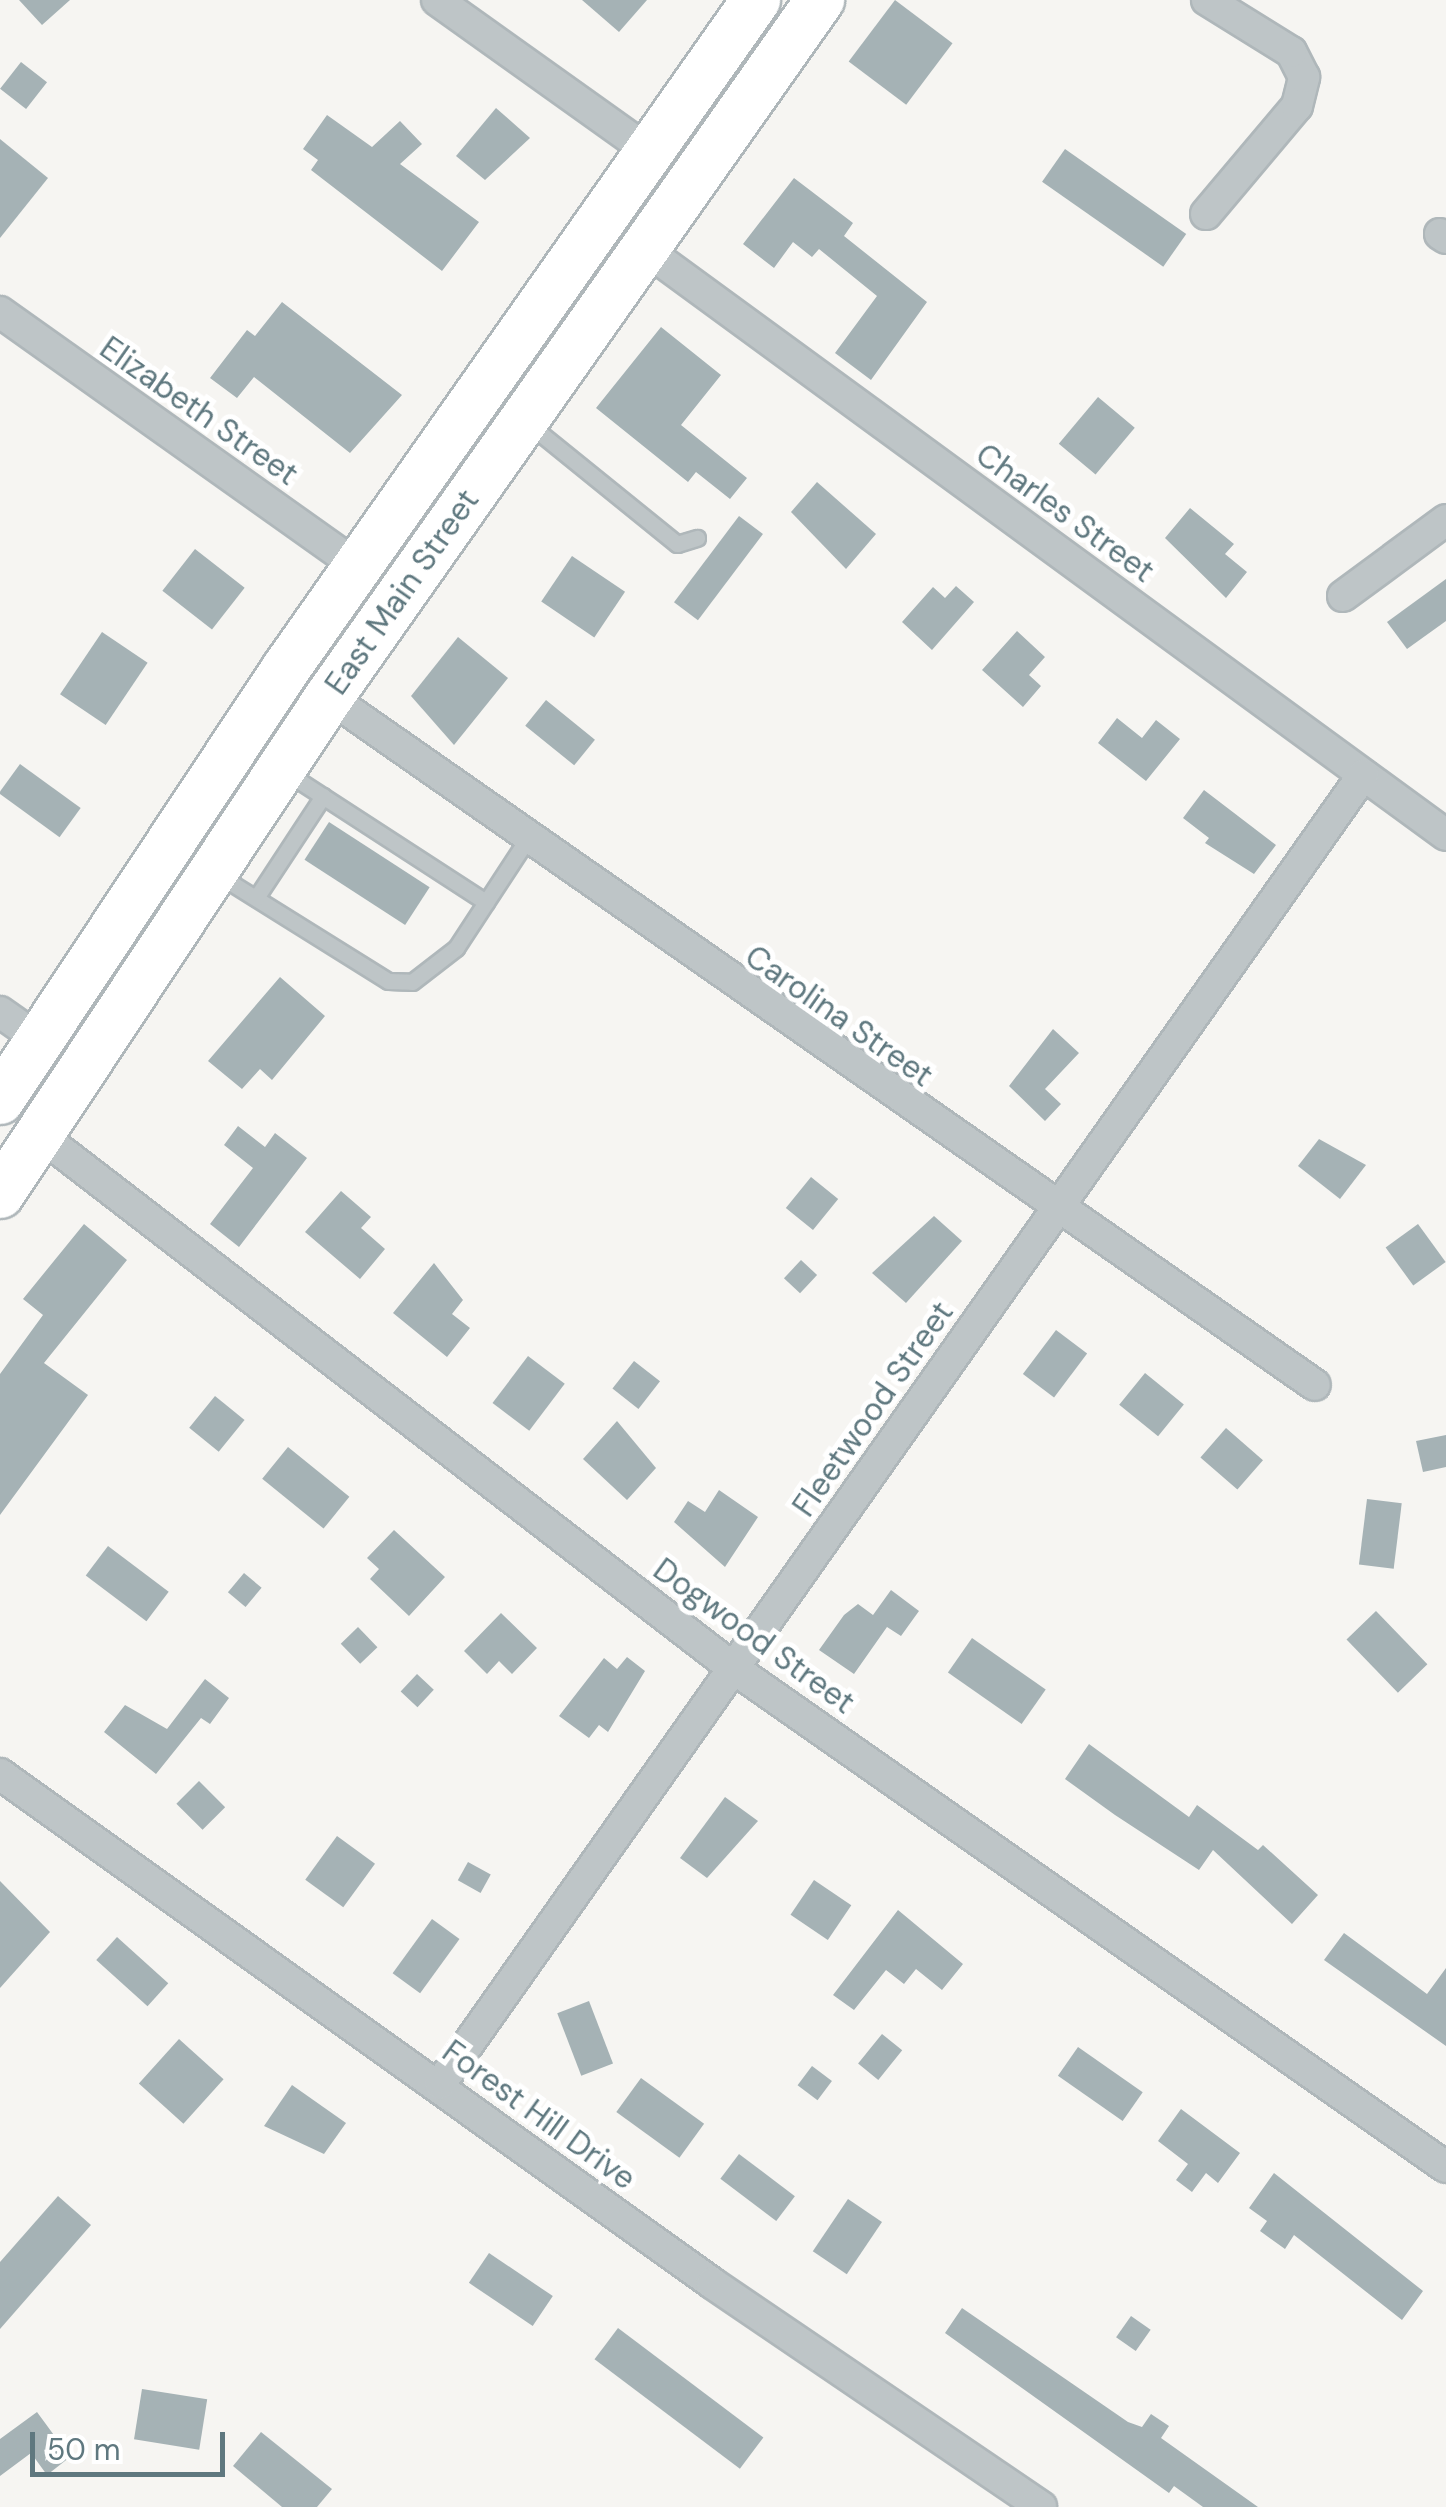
<!DOCTYPE html>
<html>
<head>
<meta charset="utf-8">
<style>
	body { margin:0 }
	#map { position:relative; width:1446px; height:2507px; overflow:hidden; background:#f6f5f2; font-family:"DM Sans",sans-serif }
	div>[style] { position:absolute }
	.building>* { inset:0; background:#a5b2b5; transform-origin:0 0 }
	.roads { filter:drop-shadow(2px 0 #afb7ba) drop-shadow(-2px 0 #afb7ba) drop-shadow(0 2px #afb7ba) drop-shadow(0 -2px #afb7ba) }
	.lane>* { height:15px; margin:-7.5px; padding:0 7.5px; transform-origin:7.5px; border-radius:7.5px; background:#bec5c7 }
	.street>* { height:30px; margin:-15px; padding:0 15px; transform-origin:15px; border-radius:15px; background:#bec5c7 }
	.primary>* { height:48px; margin:-24px; padding:0 24px; transform-origin:24px; border-radius:24px; background:#fff }
	span { translate:-50% -50%; white-space:nowrap; text-align:center; line-height:1.15; -webkit-text-stroke:10px #fff; paint-order:stroke }
	.street-label { font-size:32px; color:#5f787f }
	.scale { position:absolute; left:30px; top:2432px; width:195px; height:45px; box-sizing:border-box; border:5px solid #5f787f; border-top:0; padding-left:12px; font-size:30px; line-height:35px; white-space:nowrap; color:#5f787f; -webkit-text-stroke:8px #fff; paint-order:stroke }
</style>
</head>
<body>
<div id="map">
	<div class="building">
		<div style="clip-path:polygon(19px 0,70px 0,42px 25px)"></div>
		<div style="clip-path:polygon(582px 0,647px 0,619px 32px)"></div>
		<div style="left:895px;top:0;width:72px;height:77px;rotate:37deg"></div>
		<div style="left:21px;top:62px;width:33px;height:34px;rotate:38deg"></div>
		<div style="clip-path:polygon(496px 108px,530px 138px,485px 180px,456px 156px)"></div>
		<div style="clip-path:polygon(327px 115px,372px 147px,400px 121px,422px 144px,400px 164px,479px 222px,442px 271px,311px 170px,318px 160px,303px 149px)"></div>
		<div style="clip-path:polygon(0 139px,48px 178px,0 238px)"></div>
		<div style="left:1065px;top:149px;width:148px;height:40px;rotate:35deg"></div>
		<div style="clip-path:polygon(794px 178px,853px 223px,844px 236px,927px 302px,871px 380px,835px 353px,877px 296px,819px 249px,812px 257px,793px 242px,774px 268px,743px 244px)"></div>
		<div style="clip-path:polygon(282px 302px,402px 395px,350px 453px,254px 377px,237px 398px,210px 378px,247px 330px,255px 336px)"></div>
		<div style="clip-path:polygon(661px 327px,721px 375px,681px 425px,747px 478px,730px 499px,696px 472px,688px 482px,596px 408px)"></div>
		<div style="left:1098px;top:397px;width:48px;height:61px;rotate:40deg"></div>
		<div style="clip-path:polygon(817px 482px,876px 534px,846px 569px,791px 512px)"></div>
		<div style="clip-path:polygon(1190px 508px,1234px 544px,1225px 554px,1247px 572px,1226px 598px,1165px 538px)"></div>
		<div style="left:739px;top:516px;width:30px;height:108px;rotate:37deg"></div>
		<div style="left:195px;top:549px;width:63px;height:53px;rotate:38deg"></div>
		<div style="left:572px;top:556px;width:64px;height:55px;rotate:34deg"></div>
		<div style="clip-path:polygon(1446px 579px,1446px 621px,1407px 649px,1387px 622px)"></div>
		<div style="clip-path:polygon(956px 586px,974px 602px,932px 650px,902px 622px,933px 587px,945px 598px)"></div>
		<div style="clip-path:polygon(1017px 631px,1045px 657px,1029px 675px,1041px 686px,1023px 707px,982px 670px)"></div>
		<div style="left:102px;top:632px;width:55px;height:75px;rotate:34deg"></div>
		<div style="clip-path:polygon(458px 637px,508px 678px,454px 745px,411px 696px)"></div>
		<div style="left:546px;top:700px;width:63px;height:33px;rotate:39deg"></div>
		<div style="clip-path:polygon(1117px 718px,1142px 738px,1156px 720px,1180px 739px,1146px 781px,1098px 743px)"></div>
		<div style="left:20px;top:764px;width:75px;height:36px;rotate:36deg"></div>
		<div style="clip-path:polygon(1204px 790px,1276px 845px,1254px 874px,1205px 843px,1209px 838px,1183px 818px)"></div>
		<div style="left:329px;top:822px;width:120px;height:45px;rotate:33deg"></div>
		<div style="clip-path:polygon(280px 977px,325px 1016px,272px 1080px,260px 1069px,242px 1089px,208px 1061px)"></div>
		<div style="clip-path:polygon(1053px 1029px,1079px 1053px,1045px 1089px,1061px 1104px,1045px 1121px,1009px 1086px)"></div>
		<div style="clip-path:polygon(238px 1126px,265px 1147px,275px 1133px,307px 1158px,239px 1247px,210px 1224px,253px 1168px,224px 1145px)"></div>
		<div style="clip-path:polygon(1319px 1139px,1366px 1165px,1340px 1199px,1298px 1166px)"></div>
		<div style="left:811px;top:1177px;width:35px;height:40px;rotate:39deg"></div>
		<div style="clip-path:polygon(341px 1191px,371px 1217px,361px 1228px,385px 1249px,360px 1279px,305px 1232px)"></div>
		<div style="clip-path:polygon(934px 1216px,962px 1241px,906px 1303px,872px 1273px)"></div>
		<div style="clip-path:polygon(84px 1224px,127px 1260px,44px 1363px,88px 1395px,0 1515px,0 1374px,43px 1315px,23px 1299px)"></div>
		<div style="left:1418px;top:1224px;width:47px;height:40px;rotate:54deg"></div>
		<div style="left:801px;top:1260px;width:22px;height:25px;rotate:43deg"></div>
		<div style="clip-path:polygon(434px 1263px,463px 1300px,452px 1314px,470px 1328px,447px 1357px,393px 1313px)"></div>
		<div style="left:1056px;top:1330px;width:39px;height:55px;rotate:37deg"></div>
		<div style="left:528px;top:1356px;width:46px;height:59px;rotate:37deg"></div>
		<div style="left:634px;top:1361px;width:33px;height:35px;rotate:38deg"></div>
		<div style="left:1145px;top:1373px;width:50px;height:41px;rotate:39deg"></div>
		<div style="left:215px;top:1396px;width:38px;height:41px;rotate:39deg"></div>
		<div style="clip-path:polygon(617px 1421px,656px 1468px,627px 1500px,583px 1459px)"></div>
		<div style="left:1226px;top:1428px;width:49px;height:39px;rotate:41deg"></div>
		<div style="clip-path:polygon(1446px 1435px,1446px 1467px,1423px 1472px,1416px 1441px)"></div>
		<div style="left:288px;top:1447px;width:79px;height:41px;rotate:39deg"></div>
		<div style="clip-path:polygon(719px 1490px,758px 1517px,725px 1567px,674px 1522px,688px 1501px,705px 1512px)"></div>
		<div style="left:1367px;top:1499px;width:35px;height:66px;rotate:7deg"></div>
		<div style="clip-path:polygon(394px 1530px,445px 1577px,409px 1616px,370px 1579px,379px 1569px,367px 1558px)"></div>
		<div style="left:108px;top:1546px;width:76px;height:37px;rotate:37deg"></div>
		<div style="left:244px;top:1573px;width:23px;height:25px;rotate:40deg"></div>
		<div style="clip-path:polygon(891px 1590px,919px 1611px,901px 1636px,887px 1627px,854px 1674px,819px 1650px,844px 1615px,858px 1604px,873px 1615px)"></div>
		<div style="left:1376px;top:1611px;width:74px;height:41px;rotate:46deg"></div>
		<div style="clip-path:polygon(501px 1613px,537px 1648px,512px 1674px,499px 1661px,487px 1674px,464px 1651px)"></div>
		<div style="left:358px;top:1627px;width:28px;height:24px;rotate:46deg"></div>
		<div style="left:972px;top:1638px;width:90px;height:42px;rotate:35deg"></div>
		<div style="clip-path:polygon(627px 1657px,645px 1671px,608px 1732px,599px 1725px,589px 1738px,559px 1716px,604px 1658px,617px 1669px)"></div>
		<div style="left:417px;top:1674px;width:23px;height:24px;rotate:43deg"></div>
		<div style="clip-path:polygon(205px 1679px,229px 1698px,210px 1724px,201px 1718px,156px 1774px,104px 1732px,125px 1705px,167px 1729px)"></div>
		<div style="clip-path:polygon(1089px 1744px,1189px 1817px,1197px 1805px,1258px 1850px,1263px 1845px,1318px 1895px,1292px 1924px,1213px 1850px,1199px 1870px,1115px 1815px,1065px 1779px)"></div>
		<div style="left:199px;top:1781px;width:37px;height:32px;rotate:45deg"></div>
		<div style="clip-path:polygon(725px 1797px,758px 1821px,707px 1878px,680px 1858px)"></div>
		<div style="left:337px;top:1836px;width:47px;height:54px;rotate:36deg"></div>
		<div style="left:468px;top:1862px;width:26px;height:21px;rotate:29deg"></div>
		<div style="left:814px;top:1880px;width:45px;height:42px;rotate:34deg"></div>
		<div style="clip-path:polygon(0 1881px,50px 1932px,0 1988px)"></div>
		<div style="clip-path:polygon(898px 1910px,963px 1964px,942px 1990px,916px 1969px,904px 1984px,886px 1970px,854px 2010px,833px 1995px)"></div>
		<div style="left:432px;top:1919px;width:34px;height:67px;rotate:36deg"></div>
		<div style="clip-path:polygon(1344px 1933px,1427px 1994px,1446px 1968px,1446px 2046px,1324px 1960px)"></div>
		<div style="left:117px;top:1937px;width:69px;height:31px;rotate:42deg"></div>
		<div style="left:589px;top:2001px;width:67px;height:34px;rotate:69deg"></div>
		<div style="left:882px;top:2034px;width:26px;height:38px;rotate:39deg"></div>
		<div style="left:179px;top:2039px;width:60px;height:60px;rotate:42deg"></div>
		<div style="left:1078px;top:2047px;width:79px;height:35px;rotate:35deg"></div>
		<div style="left:812px;top:2066px;width:25px;height:24px;rotate:37deg"></div>
		<div style="left:641px;top:2078px;width:78px;height:42px;rotate:36deg"></div>
		<div style="clip-path:polygon(292px 2085px,346px 2123px,324px 2154px,264px 2126px)"></div>
		<div style="clip-path:polygon(1181px 2109px,1240px 2153px,1218px 2183px,1206px 2173px,1192px 2192px,1176px 2180px,1188px 2164px,1158px 2141px)"></div>
		<div style="left:739px;top:2154px;width:70px;height:31px;rotate:37deg"></div>
		<div style="clip-path:polygon(1274px 2173px,1423px 2291px,1402px 2320px,1294px 2235px,1285px 2249px,1260px 2231px,1267px 2221px,1249px 2208px)"></div>
		<div style="clip-path:polygon(58px 2196px,91px 2225px,0 2329px,0 2262px)"></div>
		<div style="left:848px;top:2199px;width:41px;height:63px;rotate:34deg"></div>
		<div style="left:489px;top:2253px;width:77px;height:36px;rotate:34deg"></div>
		<div style="clip-path:polygon(962px 2308px,1128px 2422px,1142px 2427px,1151px 2414px,1169px 2426px,1161px 2438px,1258px 2507px,1203px 2507px,1174px 2486px,1169px 2493px,945px 2333px)"></div>
		<div style="left:1131px;top:2316px;width:24px;height:26px;rotate:35deg"></div>
		<div style="left:618px;top:2328px;width:182px;height:39px;rotate:37deg"></div>
		<div style="left:142px;top:2389px;width:66px;height:51px;rotate:9deg"></div>
		<div style="clip-path:polygon(37px 2412px,70px 2457px,47px 2475px,31px 2453px,0 2476px,0 2439px)"></div>
		<div style="clip-path:polygon(261px 2432px,332px 2489px,317px 2507px,282px 2507px,233px 2466px)"></div>
	</div>
	<div class="roads">
		<div class="lane">
			<div style="left:530px;top:425px;width:189px;rotate:39deg"></div>
			<div style="left:677px;top:544px;width:21px;rotate:-17deg"></div>
			<div style="left:284px;top:771px;width:241px;rotate:33deg"></div>
			<div style="left:220px;top:876px;width:198px;rotate:32deg"></div>
			<div style="left:388px;top:981px;width:24px;rotate:2deg"></div>
			<div style="left:412px;top:982px;width:56px;rotate:-37.7deg"></div>
			<div style="left:456px;top:948px;width:128px;rotate:-56.8deg"></div>
			<div style="left:256px;top:898px;width:122px;rotate:-56.7deg"></div>
		</div>
		<div class="street">
			<div style="left:437px;top:0;width:260px;rotate:35.5deg"></div>
			<div style="left:1206px;top:214px;width:141px;rotate:-49.9deg"></div>
			<div style="left:1297px;top:106px;width:30px;rotate:-76deg"></div>
			<div style="left:1304px;top:77px;width:28px;rotate:-117deg"></div>
			<div style="left:1291px;top:52px;width:99px;rotate:-148.2deg"></div>
			<div style="left:1440px;top:234px;width:7px;rotate:34deg"></div>
			<div style="left:642px;top:247px;width:996px;rotate:36.18deg"></div>
			<div style="left:0;top:312px;width:439px;rotate:35.4deg"></div>
			<div style="left:1343px;top:596px;width:128px;rotate:-36.4deg"></div>
			<div style="left:329px;top:697px;width:1202px;rotate:34.91deg"></div>
			<div style="left:0;top:1012px;width:49px;rotate:35deg"></div>
			<div style="left:40px;top:1135px;width:874px;rotate:37.56deg"></div>
			<div style="left:733px;top:1668px;width:870px;rotate:34.99deg"></div>
			<div style="left:0;top:1774px;width:875px;rotate:35.56deg"></div>
			<div style="left:712px;top:2283px;width:398px;rotate:34.2deg"></div>
			<div style="left:440px;top:2084px;width:1602px;rotate:-54.81deg"></div>
		</div>
		<div class="primary">
			<div style="left:0;top:1100px;width:516px;rotate:-56.46deg"></div>
			<div style="left:285px;top:670px;width:819px;rotate:-54.89deg"></div>
			<div style="left:0;top:1194px;width:596px;rotate:-56.5deg"></div>
			<div style="left:329px;top:697px;width:853px;rotate:-54.84deg"></div>
		</div>
	</div>
	<div class="street-label">
		<span style="left:199px;top:411px;rotate:35deg">Elizabeth Street</span>
		<span style="left:1065px;top:513px;rotate:36deg">Charles Street</span>
		<span style="left:402px;top:592px;rotate:-55deg">East Main Street</span>
		<span style="left:839px;top:1016px;rotate:35deg">Carolina Street</span>
		<span style="left:873px;top:1409px;rotate:-55deg">Fleetwood Street</span>
		<span style="left:754px;top:1636px;rotate:36deg">Dogwood Street</span>
		<span style="left:539px;top:2115px;rotate:36deg">Forest Hill Drive</span>
	</div>
	<div class="scale">50 m</div>
</div>
</body>
</html>
